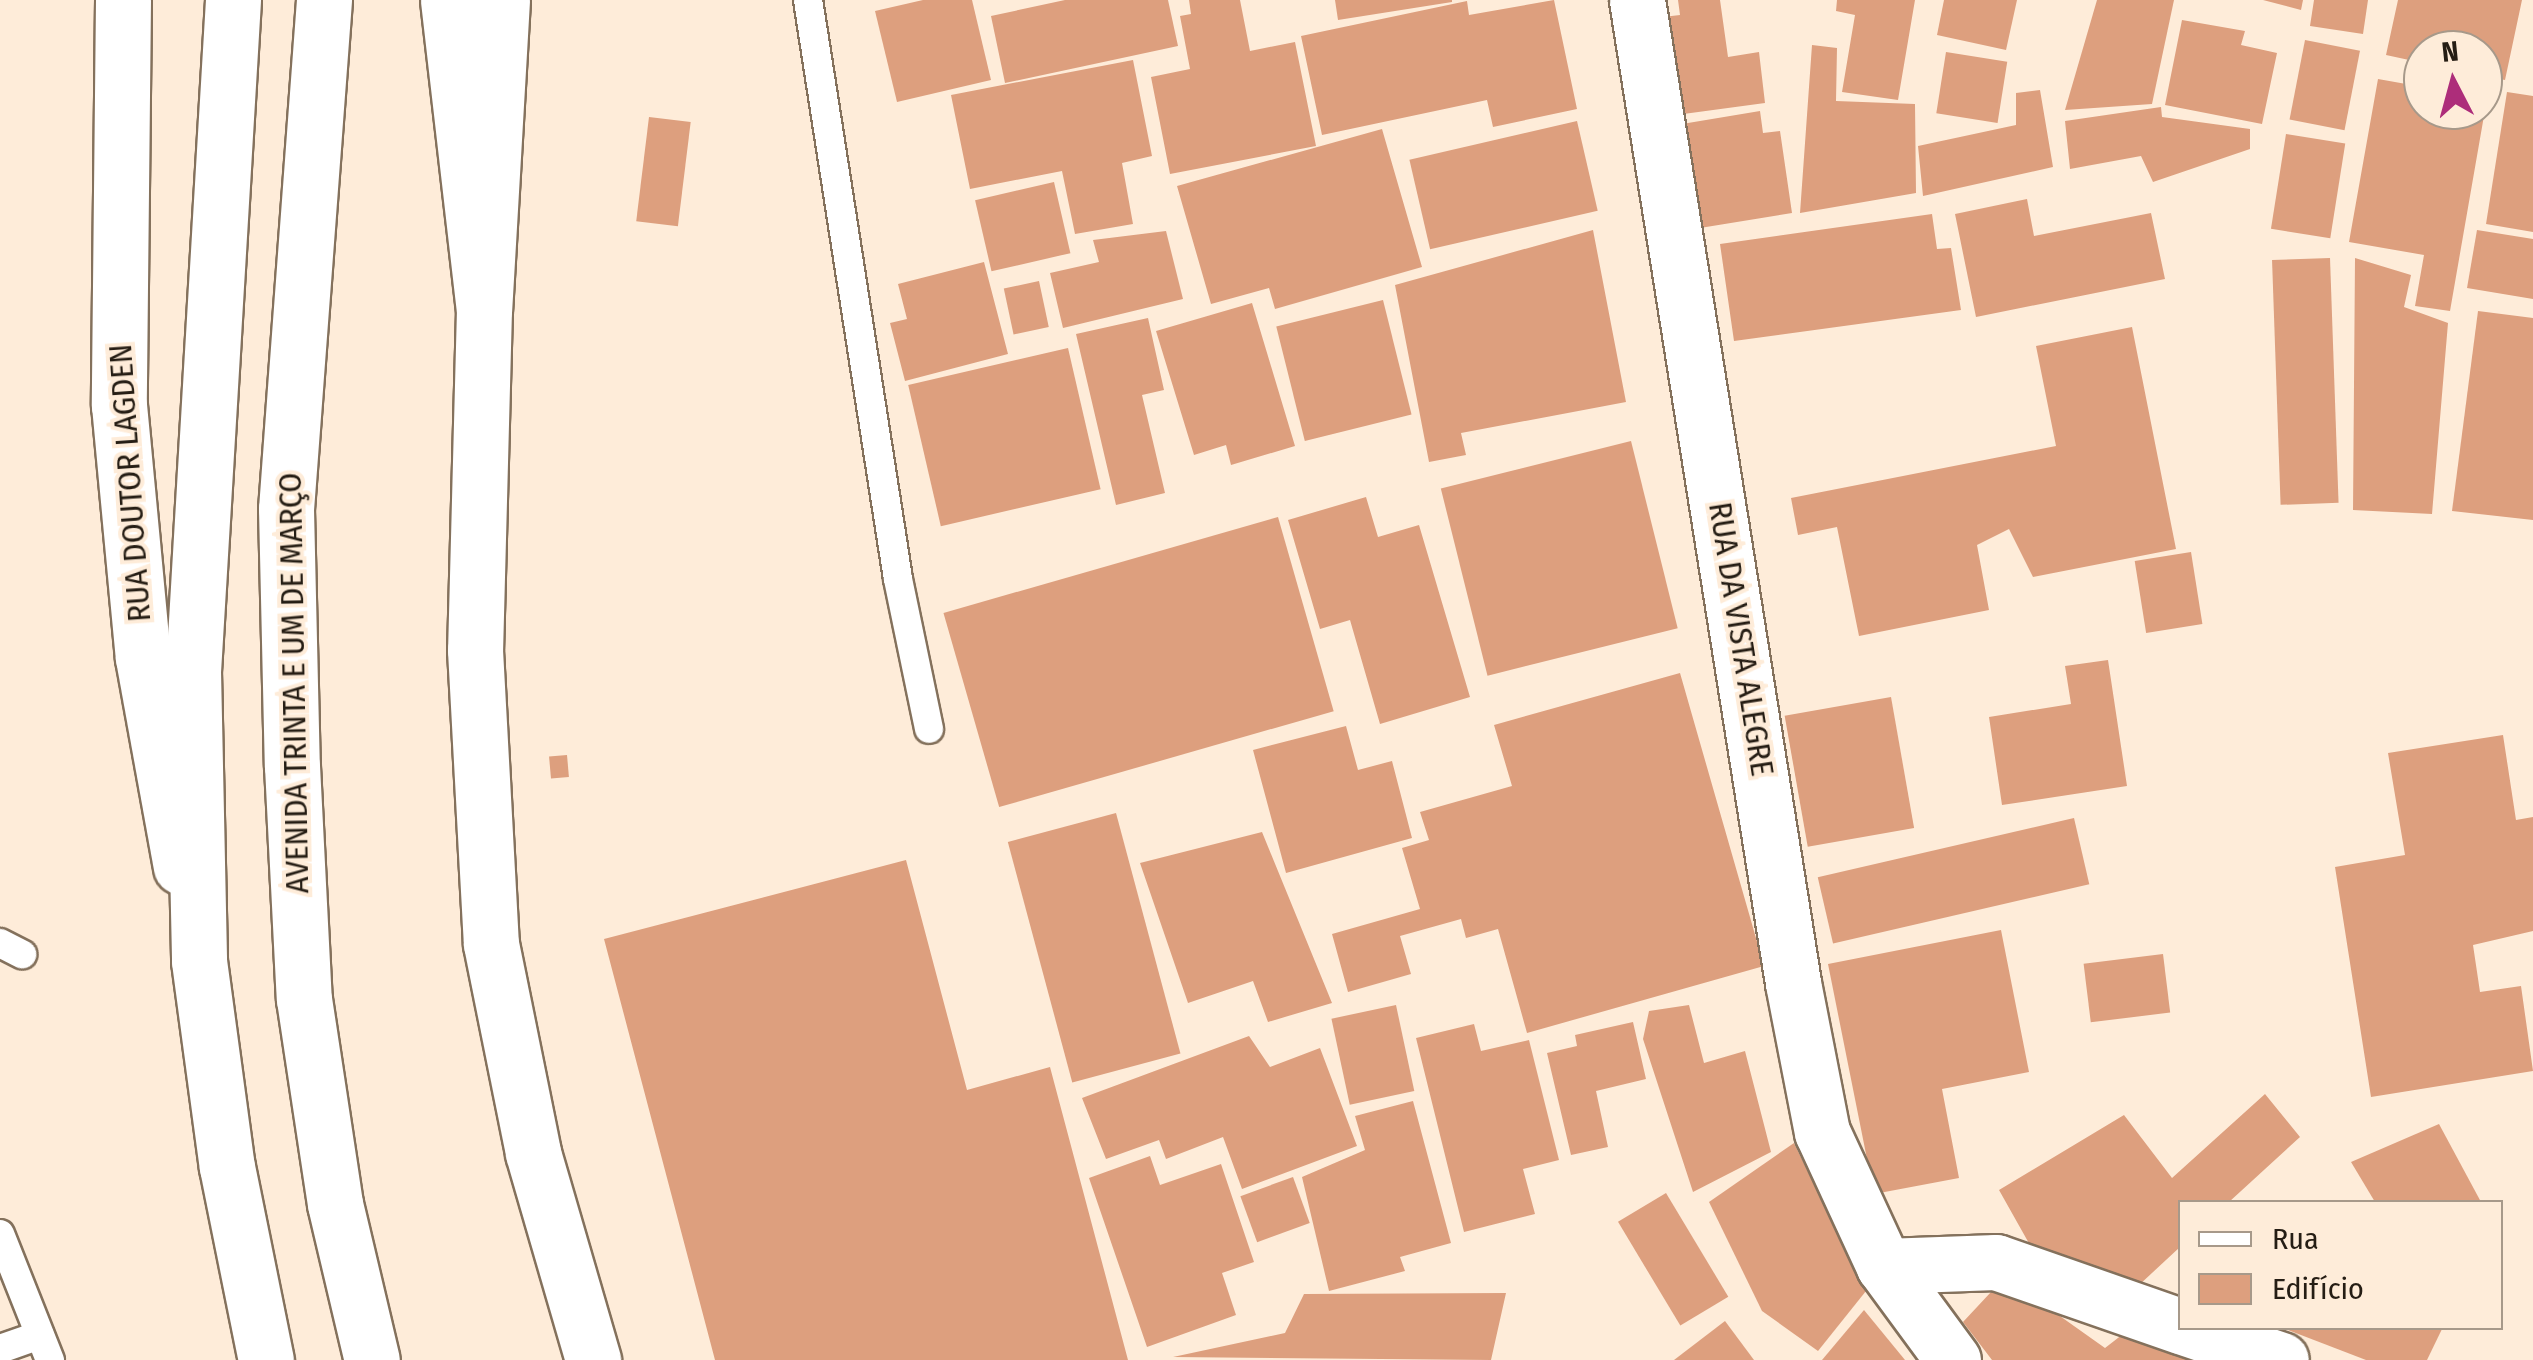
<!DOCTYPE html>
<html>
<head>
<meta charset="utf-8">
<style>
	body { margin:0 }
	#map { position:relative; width:2533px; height:1360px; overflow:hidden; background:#feecd9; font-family:"Fira Sans Condensed",sans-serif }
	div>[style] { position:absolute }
	.building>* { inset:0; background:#dd9f7e; transform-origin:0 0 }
	.roads { filter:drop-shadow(2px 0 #84715c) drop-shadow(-2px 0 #84715c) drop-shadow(0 2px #84715c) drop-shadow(0 -2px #84715c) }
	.service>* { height:28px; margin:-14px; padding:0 14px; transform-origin:14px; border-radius:14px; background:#fff }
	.minor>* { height:55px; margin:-27.5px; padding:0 27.5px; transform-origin:27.5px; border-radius:27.5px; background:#fff }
	.secondary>* { height:55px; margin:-27.5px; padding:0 27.5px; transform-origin:27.5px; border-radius:27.5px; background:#fff }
	.primary>* { height:55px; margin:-27.5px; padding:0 27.5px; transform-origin:27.5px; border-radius:27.5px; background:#fff }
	span { translate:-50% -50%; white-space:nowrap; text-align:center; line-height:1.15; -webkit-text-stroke:8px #feecd9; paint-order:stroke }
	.street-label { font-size:32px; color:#251d14 }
	.legend { position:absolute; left:2178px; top:1200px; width:325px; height:130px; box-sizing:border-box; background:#feecd9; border:2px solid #a7998a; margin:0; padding:12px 18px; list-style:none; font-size:30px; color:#251d14 }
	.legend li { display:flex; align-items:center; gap:20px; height:50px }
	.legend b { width:50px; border:2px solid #a7998a }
	.north { position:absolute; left:2403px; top:30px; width:100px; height:100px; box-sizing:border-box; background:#feecd9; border:2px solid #a7998a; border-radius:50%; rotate:354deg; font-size:28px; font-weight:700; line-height:40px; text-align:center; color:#251d14 }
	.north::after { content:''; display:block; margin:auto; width:35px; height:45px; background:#ad2d7a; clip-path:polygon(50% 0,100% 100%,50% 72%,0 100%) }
</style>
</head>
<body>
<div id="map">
	<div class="building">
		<div style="clip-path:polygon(923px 0,972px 0,991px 80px,897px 102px,875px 11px)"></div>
		<div style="clip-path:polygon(1065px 0,1168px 0,1178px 46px,1005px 83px,991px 16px)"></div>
		<div style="clip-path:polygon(1189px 0,1240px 0,1250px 51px,1295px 42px,1316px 146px,1170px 174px,1151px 77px,1190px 69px,1180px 16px,1191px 14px)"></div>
		<div style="clip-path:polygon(1335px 0,1452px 0,1452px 2px,1338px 20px)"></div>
		<div style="clip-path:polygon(1554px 0,1577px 109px,1493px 127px,1487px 100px,1322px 135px,1301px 36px,1467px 1px,1469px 15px)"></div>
		<div style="clip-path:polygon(1678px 0,1720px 0,1728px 57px,1759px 52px,1765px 103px,1676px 115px,1663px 17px,1680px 15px)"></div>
		<div style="clip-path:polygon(1837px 0,1915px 0,1898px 100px,1842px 92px,1855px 15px,1836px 11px)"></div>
		<div style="clip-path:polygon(1944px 0,2017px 0,2006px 50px,1937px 35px)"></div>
		<div style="clip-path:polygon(2097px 0,2174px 0,2152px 104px,2065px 110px)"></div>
		<div style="clip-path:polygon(2263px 0,2303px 0,2301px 10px)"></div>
		<div style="clip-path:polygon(2314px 0,2368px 0,2363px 34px,2310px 26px)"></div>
		<div style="clip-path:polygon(2398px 0,2522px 0,2505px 80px,2483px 76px,2483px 50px,2423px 50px,2423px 63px,2386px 55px)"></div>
		<div style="clip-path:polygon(2182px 20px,2245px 31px,2241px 45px,2277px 53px,2262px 124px,2165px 105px)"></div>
		<div style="left:2305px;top:40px;width:56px;height:81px;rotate:11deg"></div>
		<div style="clip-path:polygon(1812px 45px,1837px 48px,1836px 101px,1915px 104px,1916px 193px,1800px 213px)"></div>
		<div style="left:1946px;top:52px;width:62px;height:62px;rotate:9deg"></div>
		<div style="clip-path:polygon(1133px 60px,1152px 156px,1122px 163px,1133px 224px,1075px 234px,1062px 171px,970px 189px,951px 95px)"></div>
		<div style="clip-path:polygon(2378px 79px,2423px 87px,2423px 110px,2485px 110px,2450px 311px,2415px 306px,2424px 255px,2349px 242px)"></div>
		<div style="clip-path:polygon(2040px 90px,2053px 167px,1923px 196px,1918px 146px,2016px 125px,2016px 93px)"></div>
		<div style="clip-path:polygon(2507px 92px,2533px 96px,2533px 232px,2486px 224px)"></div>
		<div style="clip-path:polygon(2161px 107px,2162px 117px,2250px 129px,2250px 149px,2153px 182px,2141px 156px,2070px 169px,2065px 121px)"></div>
		<div style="clip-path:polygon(1760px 111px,1763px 133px,1780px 131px,1792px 213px,1700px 228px,1682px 124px)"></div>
		<div style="left:649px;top:117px;width:42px;height:105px;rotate:7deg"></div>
		<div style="left:1577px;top:121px;width:92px;height:172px;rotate:77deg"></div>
		<div style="clip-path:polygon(1382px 129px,1422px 267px,1275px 309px,1269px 288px,1211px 304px,1177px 186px)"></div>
		<div style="left:2286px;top:134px;width:60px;height:96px;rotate:9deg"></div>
		<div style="left:1054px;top:182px;width:73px;height:81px;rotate:77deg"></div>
		<div style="clip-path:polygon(2027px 199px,2034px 236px,2151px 213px,2165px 279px,1976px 317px,1955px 214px)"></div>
		<div style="clip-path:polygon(1932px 214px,1937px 249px,1951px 248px,1961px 310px,1734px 341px,1720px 244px)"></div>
		<div style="clip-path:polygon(1593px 230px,1626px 402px,1461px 433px,1466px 455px,1429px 462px,1395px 285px)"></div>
		<div style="clip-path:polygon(2477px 230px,2533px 239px,2533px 299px,2467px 288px)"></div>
		<div style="clip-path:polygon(1166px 231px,1183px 299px,1063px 328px,1050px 273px,1099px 262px,1093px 240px)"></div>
		<div style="left:2330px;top:258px;width:245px;height:58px;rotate:88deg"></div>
		<div style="clip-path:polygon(2355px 258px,2411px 275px,2404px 307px,2448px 323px,2432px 514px,2353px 510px)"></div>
		<div style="clip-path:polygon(984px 262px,1008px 354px,905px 381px,890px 323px,907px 319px,898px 284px)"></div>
		<div style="left:1039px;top:281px;width:47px;height:36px;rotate:78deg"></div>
		<div style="left:1383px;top:300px;width:118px;height:110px;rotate:76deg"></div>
		<div style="clip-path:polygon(1252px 303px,1295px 446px,1231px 465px,1226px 445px,1194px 455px,1156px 331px)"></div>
		<div style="clip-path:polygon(2478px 311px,2533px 318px,2533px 520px,2452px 511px)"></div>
		<div style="clip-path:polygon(1148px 318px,1164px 390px,1142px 395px,1165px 493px,1116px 505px,1076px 334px)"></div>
		<div style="clip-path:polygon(2132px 327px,2176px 549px,2033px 577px,2009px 529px,1977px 545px,1989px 610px,1859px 636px,1837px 527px,1798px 535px,1791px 498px,2056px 446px,2036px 346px)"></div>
		<div style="left:1068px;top:348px;width:145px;height:164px;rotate:77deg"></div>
		<div style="left:1631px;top:441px;width:193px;height:196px;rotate:76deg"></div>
		<div style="clip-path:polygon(1366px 497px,1378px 537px,1419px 525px,1470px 697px,1380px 724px,1350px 620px,1320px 629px,1288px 520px)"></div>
		<div style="left:1278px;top:517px;width:202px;height:348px;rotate:74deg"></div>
		<div style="left:2191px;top:552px;width:73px;height:57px;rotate:81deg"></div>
		<div style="clip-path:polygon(2108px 660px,2127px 786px,2002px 805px,1989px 717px,2071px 704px,2065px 666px)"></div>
		<div style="clip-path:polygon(1680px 673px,1764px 966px,1527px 1033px,1498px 929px,1466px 938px,1461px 919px,1400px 936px,1411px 974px,1348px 992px,1332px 934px,1420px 909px,1402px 848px,1429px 840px,1420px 812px,1512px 786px,1494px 725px)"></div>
		<div style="left:1891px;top:697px;width:133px;height:108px;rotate:80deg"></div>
		<div style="clip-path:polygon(1346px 726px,1358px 770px,1392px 761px,1412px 838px,1286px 873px,1253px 750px)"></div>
		<div style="clip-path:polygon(2503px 735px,2516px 820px,2533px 817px,2533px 931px,2473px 945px,2480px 992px,2521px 986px,2533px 1071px,2371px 1097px,2335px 867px,2405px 855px,2388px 753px)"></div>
		<div style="left:567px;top:755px;width:22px;height:18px;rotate:85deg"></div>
		<div style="left:1116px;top:813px;width:249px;height:112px;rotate:75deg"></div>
		<div style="left:2074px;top:818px;width:68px;height:263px;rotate:77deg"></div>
		<div style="clip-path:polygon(1262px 832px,1332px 1003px,1268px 1022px,1253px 981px,1188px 1003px,1140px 863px)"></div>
		<div style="clip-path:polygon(906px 860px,967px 1090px,1050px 1067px,1128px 1360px,715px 1360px,604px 939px)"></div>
		<div style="clip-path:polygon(2001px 930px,2029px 1072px,1942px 1089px,1959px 1178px,1874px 1194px,1828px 964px)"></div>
		<div style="left:2163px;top:954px;width:59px;height:80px;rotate:83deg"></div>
		<div style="left:1396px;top:1005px;width:88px;height:66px;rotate:78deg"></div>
		<div style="clip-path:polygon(1689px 1005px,1704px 1063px,1745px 1051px,1771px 1152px,1693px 1192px,1643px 1039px,1649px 1011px)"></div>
		<div style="clip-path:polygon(1633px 1022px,1646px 1079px,1596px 1091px,1608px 1147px,1571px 1155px,1547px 1053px,1577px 1046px,1575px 1035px)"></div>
		<div style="clip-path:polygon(1474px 1024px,1481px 1051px,1529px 1040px,1559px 1160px,1523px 1169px,1535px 1214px,1464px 1232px,1416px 1038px)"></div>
		<div style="clip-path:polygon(1249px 1036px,1270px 1067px,1320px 1048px,1357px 1146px,1242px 1189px,1223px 1137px,1166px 1159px,1159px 1140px,1106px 1159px,1082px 1098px)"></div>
		<div style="clip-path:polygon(2265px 1094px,2300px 1137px,2229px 1202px,2180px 1202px,2180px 1247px,2138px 1286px,2035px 1254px,1999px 1190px,2124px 1115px,2172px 1178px)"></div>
		<div style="clip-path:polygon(1413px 1101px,1451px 1243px,1400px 1257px,1405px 1271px,1329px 1291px,1302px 1177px,1365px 1150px,1355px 1116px)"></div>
		<div style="clip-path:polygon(2439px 1124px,2481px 1202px,2375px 1202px,2351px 1162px)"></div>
		<div style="clip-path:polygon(1794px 1143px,1866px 1291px,1818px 1351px,1762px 1311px,1709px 1202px)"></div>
		<div style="clip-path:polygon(1150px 1156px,1160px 1185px,1221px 1164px,1254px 1262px,1222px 1273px,1236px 1315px,1147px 1347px,1089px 1178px)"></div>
		<div style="left:1293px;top:1177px;width:49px;height:56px;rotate:70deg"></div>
		<div style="left:1666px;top:1193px;width:121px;height:56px;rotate:59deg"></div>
		<div style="clip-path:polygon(2005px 1277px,2105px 1348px,2136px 1324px,2207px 1360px,1992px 1360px,1963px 1322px)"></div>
		<div style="clip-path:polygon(1506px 1293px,1491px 1360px,1173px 1357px,1285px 1333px,1304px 1294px)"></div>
		<div style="clip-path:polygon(1864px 1310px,1905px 1360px,1822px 1360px)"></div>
		<div style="clip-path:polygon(1725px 1321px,1754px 1360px,1674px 1360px)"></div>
		<div style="clip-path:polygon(2283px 1328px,2438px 1328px,2442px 1329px,2427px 1360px,2366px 1360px)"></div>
	</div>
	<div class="roads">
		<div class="service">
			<div style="left:808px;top:0;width:586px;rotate:81.16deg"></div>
			<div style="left:898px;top:579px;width:153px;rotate:78.3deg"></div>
			<div style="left:0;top:943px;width:25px;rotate:27deg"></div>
			<div style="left:0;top:1234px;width:136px;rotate:68.4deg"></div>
			<div style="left:0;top:1349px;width:42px;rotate:-19.3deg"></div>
		</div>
		<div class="minor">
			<div style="left:1637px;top:0;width:995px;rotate:80.98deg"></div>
			<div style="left:1793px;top:983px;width:152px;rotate:79deg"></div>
			<div style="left:1822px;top:1132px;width:148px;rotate:65.2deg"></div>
			<div style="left:2186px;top:1328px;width:100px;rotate:18.6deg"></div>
			<div style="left:1953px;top:1360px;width:117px;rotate:-126.3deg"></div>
			<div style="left:1884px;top:1266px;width:112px;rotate:-2deg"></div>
			<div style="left:1996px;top:1262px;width:195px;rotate:19.2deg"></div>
		</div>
		<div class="secondary">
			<div style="left:123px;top:0;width:405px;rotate:90.6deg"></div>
			<div style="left:119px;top:405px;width:254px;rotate:84.6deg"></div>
			<div style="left:143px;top:658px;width:212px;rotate:79.7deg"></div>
			<div style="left:502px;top:0;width:310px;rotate:93.3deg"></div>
			<div style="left:484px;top:309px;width:341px;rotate:91.5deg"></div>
			<div style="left:475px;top:650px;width:294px;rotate:86.9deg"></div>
			<div style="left:491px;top:944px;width:213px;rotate:78.6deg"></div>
			<div style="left:533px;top:1153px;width:216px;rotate:73.8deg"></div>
		</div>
		<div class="primary">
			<div style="left:233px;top:0;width:672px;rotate:93.41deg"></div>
			<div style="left:193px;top:671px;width:290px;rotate:88.8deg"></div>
			<div style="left:199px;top:961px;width:208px;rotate:82.3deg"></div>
			<div style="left:227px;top:1167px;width:197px;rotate:78.6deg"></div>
			<div style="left:324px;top:0;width:510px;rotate:94.27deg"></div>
			<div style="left:286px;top:509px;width:257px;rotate:88.7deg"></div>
			<div style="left:292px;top:766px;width:233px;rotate:87.1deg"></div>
			<div style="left:304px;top:999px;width:207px;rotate:81.4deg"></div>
			<div style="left:335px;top:1204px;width:160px;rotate:76.7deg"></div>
			<div style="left:448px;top:0;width:311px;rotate:83.4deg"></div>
		</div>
	</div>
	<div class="street-label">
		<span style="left:130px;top:483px;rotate:-94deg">RUA DOUTOR LAGDEN</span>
		<span style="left:1741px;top:639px;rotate:81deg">RUA DA VISTA ALEGRE</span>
		<span style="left:294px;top:683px;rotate:-91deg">AVENIDA TRINTA E UM DE MARÇO</span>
	</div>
	<ul class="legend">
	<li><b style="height:12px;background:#fff"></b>Rua</li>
	<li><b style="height:28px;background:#dd9f7e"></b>Edifício</li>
	</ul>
	<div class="north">N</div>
</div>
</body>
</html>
